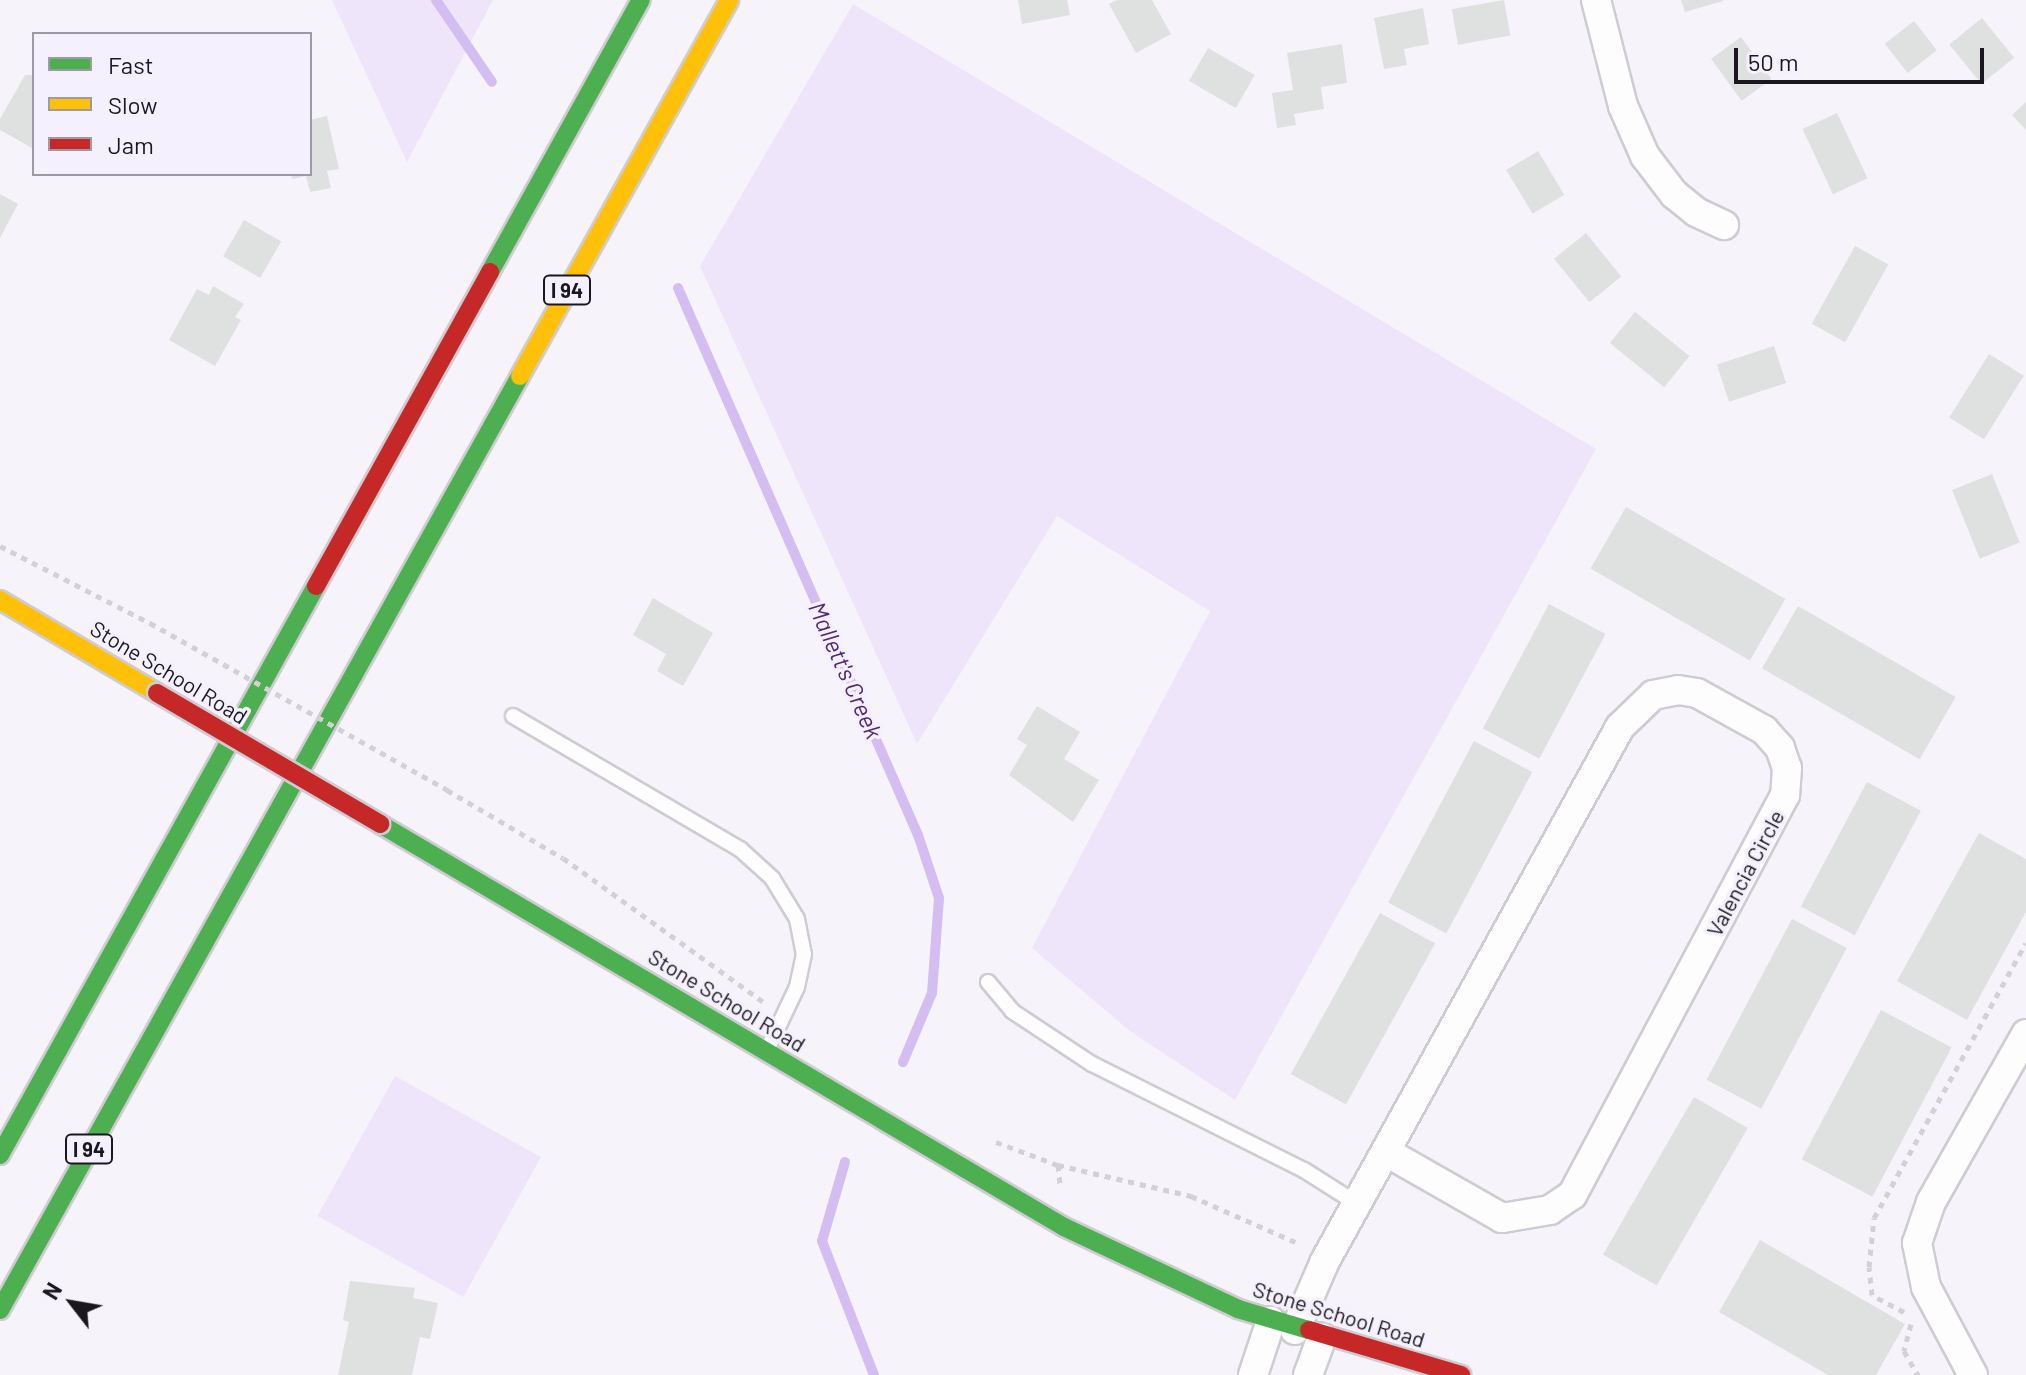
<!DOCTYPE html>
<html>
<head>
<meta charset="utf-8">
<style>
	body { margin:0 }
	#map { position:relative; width:2026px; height:1375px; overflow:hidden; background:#f6f4fa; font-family:Barlow,sans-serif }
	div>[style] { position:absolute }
	.green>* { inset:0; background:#eee5fb; transform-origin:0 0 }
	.stream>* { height:10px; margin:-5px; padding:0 5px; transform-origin:5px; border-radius:5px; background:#d4bdf0 }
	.building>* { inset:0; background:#dfe0e0; transform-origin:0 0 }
	.path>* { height:5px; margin-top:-2.5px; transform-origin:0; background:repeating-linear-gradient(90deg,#d2d1d4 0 6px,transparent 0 12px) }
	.roads { filter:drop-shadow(2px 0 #ceccd2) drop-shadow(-2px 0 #ceccd2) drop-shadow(0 2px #ceccd2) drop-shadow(0 -2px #ceccd2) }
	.lane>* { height:14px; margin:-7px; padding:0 7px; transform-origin:7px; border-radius:7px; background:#fefdfe }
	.street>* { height:28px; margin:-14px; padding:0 14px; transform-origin:14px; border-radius:14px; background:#fefdfe }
	.fast>* { height:18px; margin:-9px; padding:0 9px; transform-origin:9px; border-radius:9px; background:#4caf50 }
	.slow>* { height:18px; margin:-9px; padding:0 9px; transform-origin:9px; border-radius:9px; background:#ffc107 }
	.jam>* { height:18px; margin:-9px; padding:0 9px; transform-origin:9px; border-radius:9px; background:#c62828 }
	.path-bridge>* { height:5px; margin-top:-2.5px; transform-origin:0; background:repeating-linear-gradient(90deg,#d2d1d4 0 6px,transparent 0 12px) }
	.bridges { filter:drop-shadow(2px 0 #ceccd2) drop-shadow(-2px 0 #ceccd2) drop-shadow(0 2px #ceccd2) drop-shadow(0 -2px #ceccd2) }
	.jam-bridge>* { height:18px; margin:-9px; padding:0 9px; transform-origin:9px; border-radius:9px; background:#c62828 }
	span { translate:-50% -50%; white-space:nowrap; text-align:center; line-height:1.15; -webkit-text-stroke:7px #f5f0fe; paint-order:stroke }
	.shield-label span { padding:2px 6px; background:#f5f0fe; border:2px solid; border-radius:6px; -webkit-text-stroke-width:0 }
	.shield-label { font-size:20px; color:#1a181e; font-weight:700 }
	.street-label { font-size:22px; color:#1a181e }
	.water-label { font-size:24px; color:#512878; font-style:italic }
	.legend { position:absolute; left:32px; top:32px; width:280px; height:144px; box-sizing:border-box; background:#f5f0fe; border:2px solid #9d9aa4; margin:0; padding:10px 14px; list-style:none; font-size:24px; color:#1a181e }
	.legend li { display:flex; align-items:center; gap:16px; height:40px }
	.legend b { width:40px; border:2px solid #9d9aa4 }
	.north { position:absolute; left:32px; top:1263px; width:80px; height:80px; -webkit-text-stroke:6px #f5f0fe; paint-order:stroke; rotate:301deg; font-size:22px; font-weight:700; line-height:32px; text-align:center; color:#1a181e }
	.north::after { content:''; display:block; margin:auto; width:28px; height:36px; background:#1a181e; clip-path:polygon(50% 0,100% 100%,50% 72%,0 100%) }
	.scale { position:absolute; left:1734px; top:48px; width:250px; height:36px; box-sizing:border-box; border:4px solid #1a181e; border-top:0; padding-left:10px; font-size:24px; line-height:28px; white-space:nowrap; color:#1a181e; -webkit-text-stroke:6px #f5f0fe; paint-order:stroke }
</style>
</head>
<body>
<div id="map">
	<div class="green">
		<div style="clip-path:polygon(332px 0,493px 0,407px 162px)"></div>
		<div style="clip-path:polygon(853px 4px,1596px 449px,1235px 1100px,1131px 1032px,1032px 948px,1210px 611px,1057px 516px,917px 744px,700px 266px)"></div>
		<div style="left:395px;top:1076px;width:167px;height:160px;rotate:29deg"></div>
	</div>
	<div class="stream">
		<div style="left:436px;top:0;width:99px;rotate:55.7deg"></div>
		<div style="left:678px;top:288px;width:597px;rotate:66.31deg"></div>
		<div style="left:918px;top:835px;width:66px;rotate:71.6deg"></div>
		<div style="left:939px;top:898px;width:95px;rotate:94.2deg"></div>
		<div style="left:932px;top:993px;width:75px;rotate:112.8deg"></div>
		<div style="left:845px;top:1162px;width:82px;rotate:106.2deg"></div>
		<div style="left:822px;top:1241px;width:144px;rotate:68.8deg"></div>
	</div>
	<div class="building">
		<div style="clip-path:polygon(1018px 0,1067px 0,1070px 15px,1022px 24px)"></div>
		<div style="clip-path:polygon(1117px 0,1152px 0,1171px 34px,1136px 53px,1109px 4px)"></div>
		<div style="left:1504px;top:0;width:36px;height:53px;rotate:80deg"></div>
		<div style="clip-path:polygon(1681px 0,1723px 0,1723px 1px,1685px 12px)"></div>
		<div style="clip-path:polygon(1423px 8px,1429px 44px,1404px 49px,1407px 65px,1384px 69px,1374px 18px)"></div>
		<div style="left:1982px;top:18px;width:51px;height:42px;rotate:51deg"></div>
		<div style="left:1914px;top:21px;width:37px;height:37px;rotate:52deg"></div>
		<div style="left:1741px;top:37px;width:52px;height:37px;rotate:54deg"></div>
		<div style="clip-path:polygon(1342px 44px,1347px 83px,1321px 87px,1324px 109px,1294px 114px,1296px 125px,1277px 128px,1272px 93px,1293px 90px,1287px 53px)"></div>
		<div style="left:1208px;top:48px;width:54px;height:38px;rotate:30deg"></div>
		<div style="clip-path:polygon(25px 75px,34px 75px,32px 148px,0 130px,0 119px)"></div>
		<div style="clip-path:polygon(2026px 102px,2026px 130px,2012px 115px)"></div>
		<div style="left:1837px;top:113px;width:72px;height:38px;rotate:65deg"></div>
		<div style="clip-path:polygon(327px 116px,339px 169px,327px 171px,331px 188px,310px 192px,306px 176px,292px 179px,291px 174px,310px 174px,310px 120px)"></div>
		<div style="left:1538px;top:151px;width:51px;height:37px;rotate:59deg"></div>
		<div style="clip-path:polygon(0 194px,18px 204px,0 238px)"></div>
		<div style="left:244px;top:220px;width:43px;height:42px;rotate:30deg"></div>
		<div style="left:1586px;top:233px;width:56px;height:41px;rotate:51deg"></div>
		<div style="left:1855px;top:246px;width:38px;height:89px;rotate:29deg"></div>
		<div style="clip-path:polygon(213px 286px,244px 304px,235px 317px,241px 320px,215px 366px,169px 340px,197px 289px,209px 295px)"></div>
		<div style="left:1635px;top:312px;width:70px;height:40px;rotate:39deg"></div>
		<div style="left:1774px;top:346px;width:39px;height:60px;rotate:72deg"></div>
		<div style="left:1989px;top:354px;width:41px;height:75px;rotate:32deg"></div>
		<div style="left:1992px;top:474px;width:74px;height:43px;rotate:68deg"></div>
		<div style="left:1626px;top:507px;width:184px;height:71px;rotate:30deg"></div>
		<div style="clip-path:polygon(653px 598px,713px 633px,683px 686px,657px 671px,666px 654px,633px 635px)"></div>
		<div style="left:1549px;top:604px;width:64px;height:141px;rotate:28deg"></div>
		<div style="left:1798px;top:606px;width:182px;height:72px;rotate:30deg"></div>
		<div style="clip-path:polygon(1037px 706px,1080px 732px,1064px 759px,1099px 780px,1073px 822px,1009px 775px,1027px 745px,1017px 739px)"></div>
		<div style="left:1474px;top:741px;width:66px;height:183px;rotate:28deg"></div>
		<div style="left:1867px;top:782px;width:61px;height:141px;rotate:28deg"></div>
		<div style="clip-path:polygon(1979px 833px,2026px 859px,2026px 912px,1967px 1020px,1897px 981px)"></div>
		<div style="left:1380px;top:913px;width:63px;height:184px;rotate:29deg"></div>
		<div style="left:1792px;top:919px;width:62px;height:182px;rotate:28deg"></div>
		<div style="left:1881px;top:1010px;width:80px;height:169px;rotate:28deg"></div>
		<div style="left:1694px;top:1097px;width:62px;height:182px;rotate:30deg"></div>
		<div style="clip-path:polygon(1760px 1240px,1905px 1324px,1876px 1375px,1828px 1375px,1719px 1312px)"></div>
		<div style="clip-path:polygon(350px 1281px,415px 1288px,413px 1298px,438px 1303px,430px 1339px,420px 1337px,412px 1375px,338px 1375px,349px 1322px,343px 1320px)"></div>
	</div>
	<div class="path">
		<div style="left:0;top:546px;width:169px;rotate:27.2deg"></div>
		<div style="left:447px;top:790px;width:134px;rotate:30.4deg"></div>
		<div style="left:563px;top:858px;width:249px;rotate:35.7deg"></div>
		<div style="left:996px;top:1142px;width:66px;rotate:20.4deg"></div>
		<div style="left:1058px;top:1165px;width:137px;rotate:13.1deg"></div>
		<div style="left:1191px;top:1196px;width:119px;rotate:23.8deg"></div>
		<div style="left:1058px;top:1165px;width:19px;rotate:84deg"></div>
		<div style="left:1904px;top:1312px;width:36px;rotate:-152deg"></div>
		<div style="left:1872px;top:1295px;width:28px;rotate:-96deg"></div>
		<div style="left:1869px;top:1267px;width:49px;rotate:-84.2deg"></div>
		<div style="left:1874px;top:1218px;width:314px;rotate:-61.1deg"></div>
		<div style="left:1911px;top:1324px;width:28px;rotate:105deg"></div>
		<div style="left:1904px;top:1351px;width:28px;rotate:60deg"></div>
	</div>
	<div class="roads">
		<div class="lane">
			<div style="left:513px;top:716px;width:263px;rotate:30.4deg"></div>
			<div style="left:740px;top:849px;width:43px;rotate:42.2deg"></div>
			<div style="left:772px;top:878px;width:48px;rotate:58.6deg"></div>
			<div style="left:797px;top:919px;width:36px;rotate:79deg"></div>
			<div style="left:804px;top:954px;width:34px;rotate:102deg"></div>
			<div style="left:797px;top:987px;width:68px;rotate:115.4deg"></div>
			<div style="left:988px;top:982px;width:38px;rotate:50deg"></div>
			<div style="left:1012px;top:1011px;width:96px;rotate:33.5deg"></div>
			<div style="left:1092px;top:1064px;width:237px;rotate:26.6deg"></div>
			<div style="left:1304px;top:1170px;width:62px;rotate:32.4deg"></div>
		</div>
		<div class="street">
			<div style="left:1596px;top:0;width:109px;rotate:75.7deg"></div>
			<div style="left:1623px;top:106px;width:55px;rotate:66.3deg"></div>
			<div style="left:1645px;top:156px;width:48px;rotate:52.7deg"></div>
			<div style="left:1674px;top:194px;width:28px;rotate:39deg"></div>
			<div style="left:1696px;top:212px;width:31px;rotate:25deg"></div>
			<div style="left:1295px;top:1330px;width:75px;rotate:-66.5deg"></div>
			<div style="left:1325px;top:1261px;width:610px;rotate:-61.08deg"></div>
			<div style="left:1620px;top:727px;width:46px;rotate:-44.1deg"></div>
			<div style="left:1653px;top:695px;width:25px;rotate:-11deg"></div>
			<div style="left:1678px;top:690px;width:19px;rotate:9deg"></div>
			<div style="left:1697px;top:693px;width:77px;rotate:28.9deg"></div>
			<div style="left:1764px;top:730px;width:24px;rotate:48deg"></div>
			<div style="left:1780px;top:748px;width:21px;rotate:71deg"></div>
			<div style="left:1787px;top:768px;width:27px;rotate:94deg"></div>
			<div style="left:1785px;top:795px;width:453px;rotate:118deg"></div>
			<div style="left:1572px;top:1195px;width:27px;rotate:146deg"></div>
			<div style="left:1550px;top:1210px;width:49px;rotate:170.5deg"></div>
			<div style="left:1502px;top:1218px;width:131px;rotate:-150.3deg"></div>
			<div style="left:1253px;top:1375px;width:57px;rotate:-71.6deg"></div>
			<div style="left:1308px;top:1375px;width:40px;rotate:-69.8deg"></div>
			<div style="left:1973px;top:1375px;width:100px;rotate:-118.1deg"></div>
			<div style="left:1926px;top:1287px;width:45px;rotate:-101.6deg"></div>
			<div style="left:1917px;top:1243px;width:43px;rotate:-71.1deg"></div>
			<div style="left:1931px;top:1202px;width:193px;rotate:-60.5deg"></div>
		</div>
		<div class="fast">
			<div style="left:490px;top:272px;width:311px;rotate:-61deg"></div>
			<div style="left:380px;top:824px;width:794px;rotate:30.51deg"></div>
			<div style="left:1064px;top:1227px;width:192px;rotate:25.2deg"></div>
			<div style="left:1238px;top:1309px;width:74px;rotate:16.5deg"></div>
			<div style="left:0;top:1155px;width:651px;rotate:-60.95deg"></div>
			<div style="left:0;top:1310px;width:1069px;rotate:-60.89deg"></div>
		</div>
		<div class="slow">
			<div style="left:520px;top:376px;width:430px;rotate:-60.9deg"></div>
			<div style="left:0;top:600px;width:182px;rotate:30.6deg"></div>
		</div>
		<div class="jam">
			<div style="left:316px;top:586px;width:359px;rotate:-61deg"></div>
			<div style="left:1309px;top:1330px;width:159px;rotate:16.5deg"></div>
		</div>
	</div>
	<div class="path-bridge">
		<div style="left:150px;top:623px;width:341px;rotate:29.3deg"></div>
	</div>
	<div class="bridges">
		<div class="jam-bridge">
			<div style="left:157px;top:693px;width:259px;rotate:30.4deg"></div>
		</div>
	</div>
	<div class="shield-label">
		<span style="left:567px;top:290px">I 94</span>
		<span style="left:89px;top:1149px">I 94</span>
	</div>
	<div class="street-label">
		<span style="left:169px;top:672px;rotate:31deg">Stone School Road</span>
		<span style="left:1745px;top:873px;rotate:-62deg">Valencia Circle</span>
		<span style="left:727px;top:1000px;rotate:31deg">Stone School Road</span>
		<span style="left:1339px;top:1314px;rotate:17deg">Stone School Road</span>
	</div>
	<div class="water-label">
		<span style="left:846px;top:670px;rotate:66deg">Mallett's Creek</span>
	</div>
	<ul class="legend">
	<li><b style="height:10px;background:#4caf50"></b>Fast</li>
	<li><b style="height:10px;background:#ffc107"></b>Slow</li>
	<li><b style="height:10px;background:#c62828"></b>Jam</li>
	</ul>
	<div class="north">N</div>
	<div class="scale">50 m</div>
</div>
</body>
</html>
